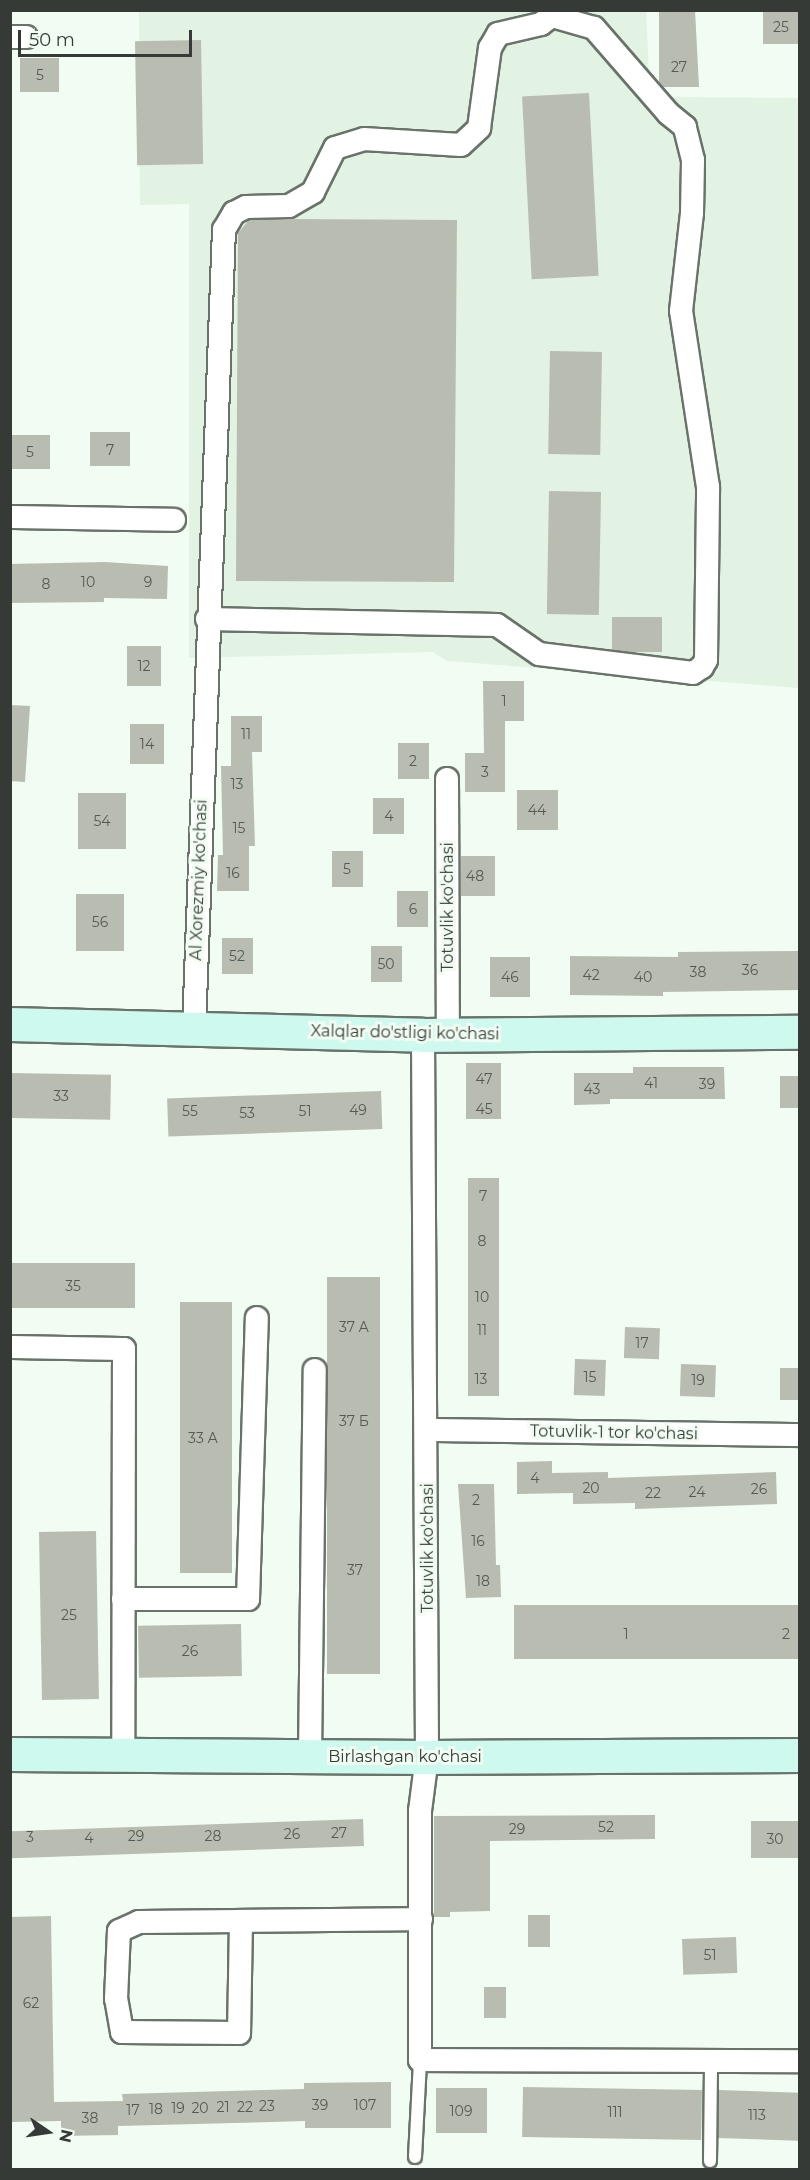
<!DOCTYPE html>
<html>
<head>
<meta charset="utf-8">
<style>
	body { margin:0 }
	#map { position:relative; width:810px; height:2180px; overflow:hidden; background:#f1fcf2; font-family:Montserrat,sans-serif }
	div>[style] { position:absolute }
	.built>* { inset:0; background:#e2f2e3 }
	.building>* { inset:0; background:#b9bcb0; transform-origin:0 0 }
	.roads { filter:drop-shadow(2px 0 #69736a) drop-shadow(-2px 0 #69736a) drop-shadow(0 2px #69736a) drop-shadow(0 -2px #69736a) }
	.lane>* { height:12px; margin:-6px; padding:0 6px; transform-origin:6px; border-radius:6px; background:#fff }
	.street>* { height:22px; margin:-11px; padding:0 11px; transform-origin:11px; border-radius:11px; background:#fff }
	.secondary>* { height:33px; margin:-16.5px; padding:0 16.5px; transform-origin:16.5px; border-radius:16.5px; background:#cdf9ee }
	span { translate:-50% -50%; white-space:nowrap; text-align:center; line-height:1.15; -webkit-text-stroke:6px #f1fcf2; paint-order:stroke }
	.number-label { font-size:14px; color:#575a54 }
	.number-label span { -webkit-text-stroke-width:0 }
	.street-label { font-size:16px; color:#363a36 }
	.frame { position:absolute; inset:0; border:12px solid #363a36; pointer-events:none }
	.north { position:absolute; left:18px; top:2102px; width:60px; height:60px; -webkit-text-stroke:4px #f1fcf2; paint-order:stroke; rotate:103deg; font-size:16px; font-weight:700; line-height:24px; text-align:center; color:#363a36 }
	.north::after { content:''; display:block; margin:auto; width:21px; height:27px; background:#363a36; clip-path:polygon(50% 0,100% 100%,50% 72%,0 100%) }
	.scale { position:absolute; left:18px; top:30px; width:174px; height:27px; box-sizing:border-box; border:3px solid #363a36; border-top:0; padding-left:8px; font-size:18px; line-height:21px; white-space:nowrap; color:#363a36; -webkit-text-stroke:4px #f1fcf2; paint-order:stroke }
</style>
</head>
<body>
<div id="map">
	<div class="built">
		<div style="clip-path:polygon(139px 11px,646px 11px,650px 97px,799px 98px,799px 688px,447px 661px,433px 652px,189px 658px,189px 204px,140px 205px)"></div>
	</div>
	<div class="building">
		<div style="clip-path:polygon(659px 10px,695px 10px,699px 87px,663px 87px,659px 82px)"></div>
		<div style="left:763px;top:10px;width:37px;height:34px"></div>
		<div style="left:201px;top:40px;width:124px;height:66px;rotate:89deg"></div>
		<div style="left:20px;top:58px;width:39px;height:34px"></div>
		<div style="left:589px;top:93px;width:183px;height:67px;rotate:87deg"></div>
		<div style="clip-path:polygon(290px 219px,457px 220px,454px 582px,236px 581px,238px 233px,249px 220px)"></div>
		<div style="left:550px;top:351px;width:52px;height:103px;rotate:1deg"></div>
		<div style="left:130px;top:432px;width:34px;height:40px;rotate:90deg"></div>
		<div style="left:10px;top:435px;width:40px;height:34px"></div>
		<div style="left:549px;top:491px;width:52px;height:123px;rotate:1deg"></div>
		<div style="clip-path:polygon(105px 562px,168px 566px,167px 599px,104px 598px,104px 602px,10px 603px,10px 564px)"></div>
		<div style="left:662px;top:617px;width:35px;height:50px;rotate:90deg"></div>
		<div style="left:127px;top:646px;width:34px;height:40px"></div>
		<div style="clip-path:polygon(483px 681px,524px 681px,524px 721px,505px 721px,505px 792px,465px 792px,465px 753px,484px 753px)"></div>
		<div style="clip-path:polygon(10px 705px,30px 706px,25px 782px,10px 781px)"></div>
		<div style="clip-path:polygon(231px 716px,262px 716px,262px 752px,252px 752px,255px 846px,249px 846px,249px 891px,217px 891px,218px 855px,223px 855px,221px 766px,231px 766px)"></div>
		<div style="left:130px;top:724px;width:34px;height:40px"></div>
		<div style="left:398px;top:743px;width:31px;height:36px"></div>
		<div style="left:517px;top:790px;width:41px;height:40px"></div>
		<div style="left:78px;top:793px;width:48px;height:56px"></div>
		<div style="left:373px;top:798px;width:31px;height:36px"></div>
		<div style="left:363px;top:851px;width:36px;height:31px;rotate:90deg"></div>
		<div style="left:461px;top:856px;width:34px;height:40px"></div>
		<div style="left:397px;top:891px;width:31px;height:36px"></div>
		<div style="left:76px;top:894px;width:48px;height:57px"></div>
		<div style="left:222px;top:938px;width:31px;height:36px"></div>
		<div style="left:371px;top:946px;width:31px;height:36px"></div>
		<div style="clip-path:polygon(800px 951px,800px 990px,663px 992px,663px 996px,570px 995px,570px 956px,678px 957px,678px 952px)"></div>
		<div style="left:490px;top:957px;width:40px;height:40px"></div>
		<div style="left:501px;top:1063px;width:56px;height:35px;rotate:90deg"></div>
		<div style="clip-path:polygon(633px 1067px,724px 1067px,725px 1099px,610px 1099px,610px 1104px,574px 1105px,574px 1073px,633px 1073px)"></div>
		<div style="left:10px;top:1073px;width:101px;height:45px;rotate:1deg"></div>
		<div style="left:780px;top:1076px;width:20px;height:32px"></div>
		<div style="left:381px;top:1091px;width:38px;height:214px;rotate:88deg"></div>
		<div style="left:468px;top:1178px;width:31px;height:218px"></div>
		<div style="left:10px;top:1263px;width:125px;height:45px"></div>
		<div style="left:327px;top:1277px;width:53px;height:397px"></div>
		<div style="left:180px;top:1302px;width:52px;height:271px"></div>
		<div style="left:625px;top:1327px;width:35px;height:31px;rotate:2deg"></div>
		<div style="left:575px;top:1359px;width:31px;height:36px;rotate:2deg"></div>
		<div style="left:681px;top:1364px;width:35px;height:32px;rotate:2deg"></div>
		<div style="left:780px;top:1368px;width:20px;height:32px"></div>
		<div style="clip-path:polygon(552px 1461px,552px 1473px,608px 1472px,608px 1478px,776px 1472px,777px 1504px,635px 1509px,635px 1503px,573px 1504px,573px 1493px,517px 1494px,517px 1462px)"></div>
		<div style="clip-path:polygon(458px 1484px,494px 1484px,496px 1565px,500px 1565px,501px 1597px,466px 1598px)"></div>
		<div style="left:96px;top:1531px;width:168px;height:57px;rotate:89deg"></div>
		<div style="left:514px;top:1605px;width:286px;height:54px"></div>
		<div style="left:241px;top:1624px;width:52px;height:103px;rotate:89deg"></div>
		<div style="clip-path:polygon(655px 1815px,655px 1839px,490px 1841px,490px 1911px,450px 1912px,450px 1917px,434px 1917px,434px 1816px)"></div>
		<div style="left:363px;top:1819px;width:27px;height:353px;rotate:88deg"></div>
		<div style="left:751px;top:1821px;width:49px;height:37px"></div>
		<div style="left:528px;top:1915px;width:22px;height:32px"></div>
		<div style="clip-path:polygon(51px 1916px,54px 2102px,123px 2101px,122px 2094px,304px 2089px,304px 2083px,391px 2082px,391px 2128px,305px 2128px,305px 2121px,234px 2123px,118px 2126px,118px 2135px,61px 2136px,61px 2121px,11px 2122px,10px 1917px)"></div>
		<div style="left:736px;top:1937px;width:36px;height:54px;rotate:88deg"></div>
		<div style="left:484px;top:1987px;width:22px;height:31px"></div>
		<div style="left:523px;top:2087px;width:179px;height:50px;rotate:1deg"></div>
		<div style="left:436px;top:2088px;width:51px;height:45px"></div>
		<div style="left:719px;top:2090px;width:81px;height:48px;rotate:2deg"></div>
	</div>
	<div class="roads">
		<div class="lane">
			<div style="left:415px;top:2157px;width:97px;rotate:-87deg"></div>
			<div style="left:710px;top:2161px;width:101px;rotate:-89.4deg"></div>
		</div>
		<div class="street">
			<div style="left:10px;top:37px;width:16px"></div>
			<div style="left:10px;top:517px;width:164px;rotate:1deg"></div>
			<div style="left:207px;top:619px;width:290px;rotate:1.2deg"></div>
			<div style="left:497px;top:625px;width:51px;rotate:34.6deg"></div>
			<div style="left:539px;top:654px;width:155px;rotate:7deg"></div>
			<div style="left:693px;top:673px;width:11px;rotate:-34deg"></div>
			<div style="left:702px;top:667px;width:8px;rotate:-60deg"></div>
			<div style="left:706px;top:660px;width:173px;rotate:-89.3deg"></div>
			<div style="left:708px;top:487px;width:178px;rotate:-98.7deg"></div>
			<div style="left:681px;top:311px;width:99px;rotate:-83.6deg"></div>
			<div style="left:692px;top:213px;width:53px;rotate:-88.9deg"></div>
			<div style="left:693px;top:160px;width:34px;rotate:-104deg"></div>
			<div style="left:685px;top:127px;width:22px;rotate:-141deg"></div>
			<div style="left:668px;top:113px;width:113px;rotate:-131deg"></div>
			<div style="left:594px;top:28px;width:40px;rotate:-164deg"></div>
			<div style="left:447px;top:779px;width:256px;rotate:89.8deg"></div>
			<div style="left:194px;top:1028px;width:799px;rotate:-87.85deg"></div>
			<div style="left:224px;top:230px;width:20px;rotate:-60deg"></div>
			<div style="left:234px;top:213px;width:13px;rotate:-27deg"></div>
			<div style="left:246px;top:207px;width:43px;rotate:-1.3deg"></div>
			<div style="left:289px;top:206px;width:28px;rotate:-30deg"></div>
			<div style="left:313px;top:192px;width:49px;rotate:-63.4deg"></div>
			<div style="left:335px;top:148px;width:30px;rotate:-17deg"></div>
			<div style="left:364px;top:139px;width:97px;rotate:3.5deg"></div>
			<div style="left:461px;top:145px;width:25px;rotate:-43deg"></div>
			<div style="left:479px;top:128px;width:81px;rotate:-82.2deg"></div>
			<div style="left:490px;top:48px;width:16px;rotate:-60deg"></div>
			<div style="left:498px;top:34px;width:44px;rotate:-13.1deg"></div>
			<div style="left:541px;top:24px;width:23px;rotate:-38deg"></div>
			<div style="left:423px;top:1035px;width:722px;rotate:89.68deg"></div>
			<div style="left:427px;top:1757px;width:54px;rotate:97.4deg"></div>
			<div style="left:420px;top:1811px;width:249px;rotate:90deg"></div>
			<div style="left:420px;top:2060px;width:380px;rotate:0.2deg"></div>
			<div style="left:10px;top:1347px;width:114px;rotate:1deg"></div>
			<div style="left:124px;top:1349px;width:405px;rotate:90.1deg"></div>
			<div style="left:428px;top:1430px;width:372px;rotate:0.8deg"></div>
			<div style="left:123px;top:1599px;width:125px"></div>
			<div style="left:248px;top:1599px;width:281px;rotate:-88.2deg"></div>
			<div style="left:310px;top:1756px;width:386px;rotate:-89.3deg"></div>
			<div style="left:241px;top:1921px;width:112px;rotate:91deg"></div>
			<div style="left:239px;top:2033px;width:117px;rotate:-179.5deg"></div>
			<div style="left:122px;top:2032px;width:34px;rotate:-100deg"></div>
			<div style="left:116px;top:1999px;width:68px;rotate:-87.5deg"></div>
			<div style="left:119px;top:1931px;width:22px;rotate:-24deg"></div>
			<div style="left:139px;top:1922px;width:102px;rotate:-0.6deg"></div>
			<div style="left:241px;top:1921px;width:180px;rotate:-0.6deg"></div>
		</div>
		<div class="secondary">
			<div style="left:10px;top:1024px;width:413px;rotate:1.5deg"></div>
			<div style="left:423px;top:1035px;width:377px;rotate:-0.5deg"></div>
			<div style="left:10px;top:1754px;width:417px;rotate:0.4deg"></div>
			<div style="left:427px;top:1757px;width:373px;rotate:-0.3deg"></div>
		</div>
	</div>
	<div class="number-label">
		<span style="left:781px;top:27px">25</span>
		<span style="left:679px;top:67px">27</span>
		<span style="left:40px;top:75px">5</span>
		<span style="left:110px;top:450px">7</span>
		<span style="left:30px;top:452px">5</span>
		<span style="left:88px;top:582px">10</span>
		<span style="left:148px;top:582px">9</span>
		<span style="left:46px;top:584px">8</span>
		<span style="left:144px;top:666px">12</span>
		<span style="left:504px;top:701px">1</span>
		<span style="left:246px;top:734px">11</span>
		<span style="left:147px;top:744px">14</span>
		<span style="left:413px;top:761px">2</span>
		<span style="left:485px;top:772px">3</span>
		<span style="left:237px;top:784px">13</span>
		<span style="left:537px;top:810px">44</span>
		<span style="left:389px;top:816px">4</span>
		<span style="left:102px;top:821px">54</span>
		<span style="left:239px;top:828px">15</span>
		<span style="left:347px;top:869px">5</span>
		<span style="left:233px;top:873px">16</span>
		<span style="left:475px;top:876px">48</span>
		<span style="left:413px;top:909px">6</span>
		<span style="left:100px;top:922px">56</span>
		<span style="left:237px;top:956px">52</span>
		<span style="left:386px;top:964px">50</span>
		<span style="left:750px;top:970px">36</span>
		<span style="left:698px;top:972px">38</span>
		<span style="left:591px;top:975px">42</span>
		<span style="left:510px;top:977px">46</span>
		<span style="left:643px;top:977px">40</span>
		<span style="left:484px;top:1079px">47</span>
		<span style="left:651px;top:1083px">41</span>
		<span style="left:707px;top:1084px">39</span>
		<span style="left:592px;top:1089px">43</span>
		<span style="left:61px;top:1096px">33</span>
		<span style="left:484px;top:1109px">45</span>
		<span style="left:358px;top:1110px">49</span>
		<span style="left:190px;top:1111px">55</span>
		<span style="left:305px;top:1111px">51</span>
		<span style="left:247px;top:1113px">53</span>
		<span style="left:483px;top:1196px">7</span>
		<span style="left:482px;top:1241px">8</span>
		<span style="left:73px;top:1286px">35</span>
		<span style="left:482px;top:1297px">10</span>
		<span style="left:354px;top:1327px">37 А</span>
		<span style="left:482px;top:1330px">11</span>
		<span style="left:642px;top:1343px">17</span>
		<span style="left:590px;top:1377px">15</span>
		<span style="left:481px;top:1379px">13</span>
		<span style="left:698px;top:1380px">19</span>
		<span style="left:354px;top:1421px">37 Б</span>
		<span style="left:203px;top:1438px">33 А</span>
		<span style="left:535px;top:1478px">4</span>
		<span style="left:591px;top:1488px">20</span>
		<span style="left:759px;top:1489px">26</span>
		<span style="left:697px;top:1492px">24</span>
		<span style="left:653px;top:1493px">22</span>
		<span style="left:476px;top:1500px">2</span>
		<span style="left:478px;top:1541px">16</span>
		<span style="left:355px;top:1570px">37</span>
		<span style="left:483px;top:1581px">18</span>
		<span style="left:69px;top:1615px">25</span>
		<span style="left:626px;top:1634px">1</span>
		<span style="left:786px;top:1634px">2</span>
		<span style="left:190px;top:1651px">26</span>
		<span style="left:606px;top:1827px">52</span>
		<span style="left:517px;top:1829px">29</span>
		<span style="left:339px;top:1833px">27</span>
		<span style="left:292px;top:1834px">26</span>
		<span style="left:136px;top:1836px">29</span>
		<span style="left:213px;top:1836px">28</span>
		<span style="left:30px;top:1837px">3</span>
		<span style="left:89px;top:1838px">4</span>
		<span style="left:775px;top:1839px">30</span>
		<span style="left:710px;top:1955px">51</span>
		<span style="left:31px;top:2003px">62</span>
		<span style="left:320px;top:2105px">39</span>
		<span style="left:365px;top:2105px">107</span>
		<span style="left:267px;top:2106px">23</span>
		<span style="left:223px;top:2107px">21</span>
		<span style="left:245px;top:2107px">22</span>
		<span style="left:178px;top:2108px">19</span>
		<span style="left:200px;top:2108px">20</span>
		<span style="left:156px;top:2109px">18</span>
		<span style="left:133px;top:2110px">17</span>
		<span style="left:461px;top:2111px">109</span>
		<span style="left:615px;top:2112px">111</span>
		<span style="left:757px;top:2115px">113</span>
		<span style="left:90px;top:2118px">38</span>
	</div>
	<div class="street-label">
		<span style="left:199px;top:880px;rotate:-88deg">Al Xorezmiy ko'chasi</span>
		<span style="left:448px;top:907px;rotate:-90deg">Totuvlik ko'chasi</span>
		<span style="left:405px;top:1033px;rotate:1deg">Xalqlar do'stligi ko'chasi</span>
		<span style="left:614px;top:1433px;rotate:1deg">Totuvlik-1 tor ko'chasi</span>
		<span style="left:428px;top:1548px;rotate:-90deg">Totuvlik ko'chasi</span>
		<span style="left:405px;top:1757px">Birlashgan ko'chasi</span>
	</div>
	<div class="frame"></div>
	<div class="north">N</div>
	<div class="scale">50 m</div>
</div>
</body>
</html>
